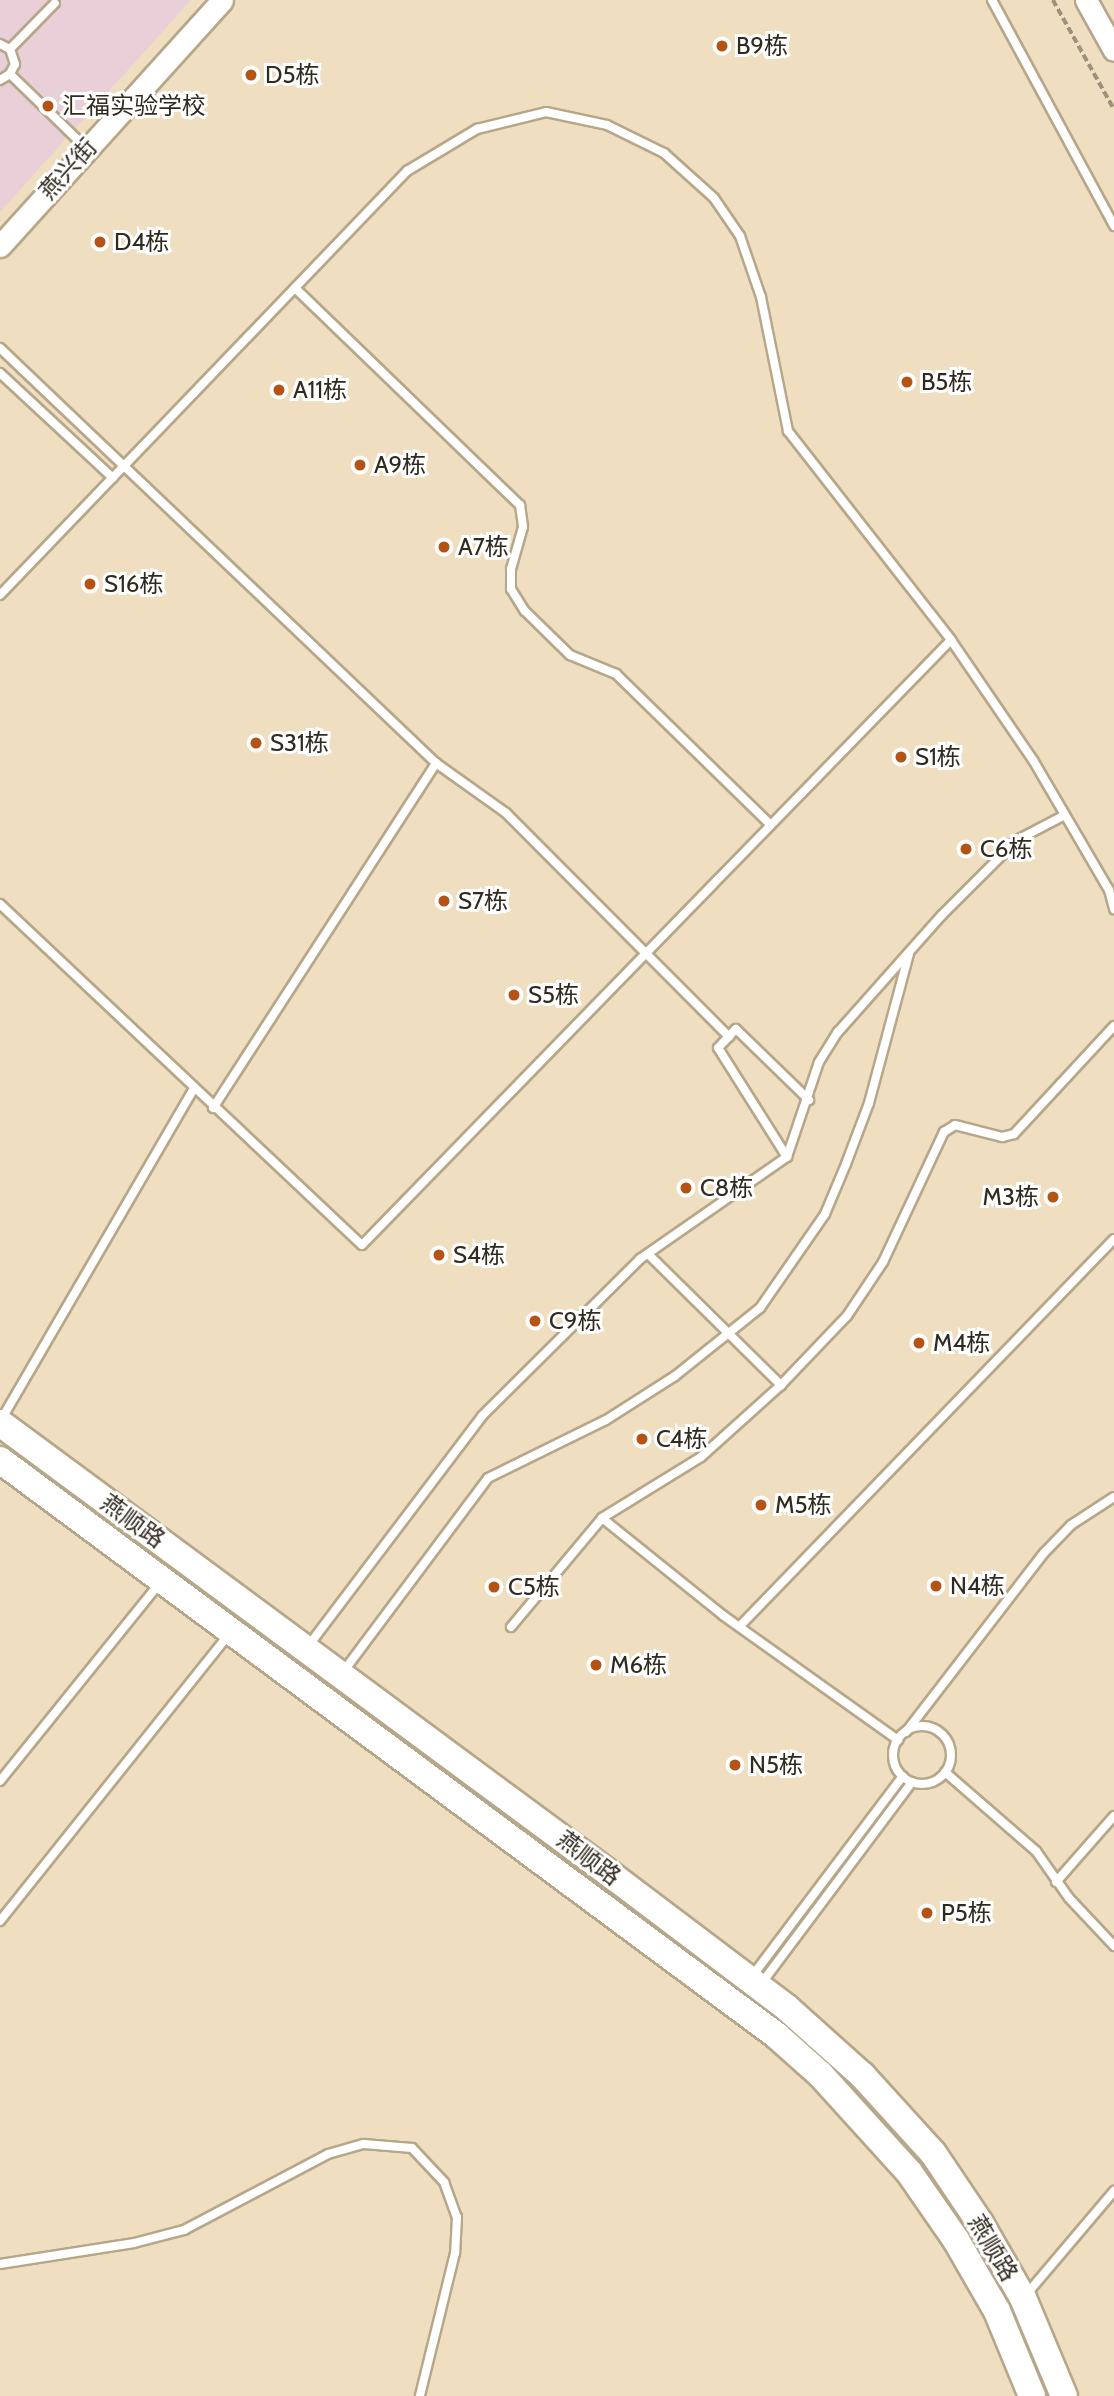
<!DOCTYPE html>
<html>
<head>
<meta charset="utf-8">
<style>
	body { margin:0 }
	#map { position:relative; width:1114px; height:2396px; overflow:hidden; background:#efdec0; font-family:Cabin,"Noto Sans SC",sans-serif }
	div>[style] { position:absolute }
	.education>* { inset:0; background:#e8cfd8 }
	.path>* { height:3.5px; margin-top:-1.75px; transform-origin:0; background:repeating-linear-gradient(90deg,#9e917b 0 7px,transparent 0 10.5px) }
	.roads { filter:drop-shadow(2px 0 #b7a78a) drop-shadow(-2px 0 #b7a78a) drop-shadow(0 2px #b7a78a) drop-shadow(0 -2px #b7a78a) }
	.service>* { height:8px; margin:-4px; padding:0 4px; transform-origin:4px; border-radius:4px; background:#fff }
	.service>.ring { margin:-4px; padding:0; box-sizing:content-box; background:none; border:8px solid #fff; border-radius:50% }
	.tertiary>* { height:21px; margin:-10.5px; padding:0 10.5px; transform-origin:10.5px; border-radius:10.5px; background:#fff }
	.primary>* { height:26px; margin:-13px; padding:0 13px; transform-origin:13px; border-radius:13px; background:#fff }
	.dots>* { width:19px; height:19px; translate:-50% -50%; box-sizing:border-box; border:4px solid #fff; border-radius:50% }
	span { translate:-50% -50%; white-space:nowrap; text-align:center; line-height:1.15; -webkit-text-stroke:6px #fff; paint-order:stroke }
	.poi-label { font-size:24px; color:#312b1f }
	.left { translate:0 -50%; text-align:left }
	.right { translate:-100% -50%; text-align:right }
	.street-label { font-size:24px; color:#312b1f }
</style>
</head>
<body>
<div id="map">
	<div class="education">
		<div style="clip-path:polygon(0 0,191px 0,0 212px)"></div>
	</div>
	<div class="path">
		<div style="left:1053px;top:0;width:125px;rotate:60.8deg"></div>
	</div>
	<div class="roads">
		<div class="service">
			<div style="left:992px;top:0;width:257px;rotate:61.6deg"></div>
			<div style="left:0;top:44px;width:11px;rotate:27deg"></div>
			<div style="left:10px;top:49px;width:16px;rotate:72deg"></div>
			<div style="left:15px;top:64px;width:11px;rotate:117deg"></div>
			<div style="left:10px;top:74px;width:12px;rotate:149deg"></div>
			<div style="left:10px;top:49px;width:64px;rotate:-45.6deg"></div>
			<div style="left:10px;top:74px;width:106px;rotate:44.2deg"></div>
			<div style="left:295px;top:288px;width:313px;rotate:44deg"></div>
			<div style="left:520px;top:505px;width:22px;rotate:82deg"></div>
			<div style="left:523px;top:527px;width:44px;rotate:105.9deg"></div>
			<div style="left:511px;top:569px;width:20px;rotate:90deg"></div>
			<div style="left:511px;top:589px;width:26px;rotate:58deg"></div>
			<div style="left:525px;top:611px;width:63px;rotate:44.4deg"></div>
			<div style="left:570px;top:655px;width:50px;rotate:22.4deg"></div>
			<div style="left:616px;top:674px;width:216px;rotate:44.3deg"></div>
			<div style="left:0;top:348px;width:602px;rotate:43.59deg"></div>
			<div style="left:436px;top:763px;width:86px;rotate:35.5deg"></div>
			<div style="left:506px;top:813px;width:316px;rotate:45.1deg"></div>
			<div style="left:0;top:373px;width:154px;rotate:42.9deg"></div>
			<div style="left:0;top:595px;width:588px;rotate:-46.17deg"></div>
			<div style="left:407px;top:171px;width:82px;rotate:-31deg"></div>
			<div style="left:477px;top:129px;width:71px;rotate:-13.8deg"></div>
			<div style="left:546px;top:112px;width:62px;rotate:12deg"></div>
			<div style="left:607px;top:125px;width:64px;rotate:26.2deg"></div>
			<div style="left:664px;top:153px;width:67px;rotate:42deg"></div>
			<div style="left:714px;top:198px;width:46px;rotate:55.6deg"></div>
			<div style="left:740px;top:236px;width:65px;rotate:71deg"></div>
			<div style="left:761px;top:297px;width:137px;rotate:78.6deg"></div>
			<div style="left:788px;top:431px;width:265px;rotate:52deg"></div>
			<div style="left:951px;top:640px;width:145px;rotate:55.7deg"></div>
			<div style="left:1033px;top:760px;width:151px;rotate:59.7deg"></div>
			<div style="left:1109px;top:890px;width:20px;rotate:75deg"></div>
			<div style="left:0;top:904px;width:497px;rotate:43.3deg"></div>
			<div style="left:362px;top:1245px;width:844px;rotate:-45.77deg"></div>
			<div style="left:213px;top:1108px;width:411px;rotate:-57.1deg"></div>
			<div style="left:787px;top:1157px;width:129px;rotate:-122.3deg"></div>
			<div style="left:718px;top:1048px;width:26px;rotate:-47deg"></div>
			<div style="left:736px;top:1029px;width:102px;rotate:44.2deg"></div>
			<div style="left:648px;top:1254px;width:187px;rotate:44.6deg"></div>
			<div style="left:1px;top:1420px;width:382px;rotate:-59.8deg"></div>
			<div style="left:602px;top:1518px;width:156px;rotate:38.8deg"></div>
			<div style="left:724px;top:1616px;width:214px;rotate:35.5deg"></div>
			<div style="left:740px;top:1626px;width:538px;rotate:-45.98deg"></div>
			<div style="left:511px;top:1627px;width:142px;rotate:-50.1deg"></div>
			<div style="left:602px;top:1518px;width:116px;rotate:-31.6deg"></div>
			<div style="left:701px;top:1457px;width:108px;rotate:-42deg"></div>
			<div style="left:781px;top:1385px;width:95px;rotate:-46.3deg"></div>
			<div style="left:847px;top:1316px;width:65px;rotate:-56.3deg"></div>
			<div style="left:883px;top:1262px;width:144px;rotate:-64.9deg"></div>
			<div style="left:944px;top:1132px;width:13px;rotate:-32deg"></div>
			<div style="left:955px;top:1125px;width:49px;rotate:14.3deg"></div>
			<div style="left:1002px;top:1137px;width:12px;rotate:-14deg"></div>
			<div style="left:1014px;top:1134px;width:147px;rotate:-47.2deg"></div>
			<div style="left:309px;top:1645px;width:287px;rotate:-52.9deg"></div>
			<div style="left:482px;top:1416px;width:223px;rotate:-44.8deg"></div>
			<div style="left:640px;top:1259px;width:179px;rotate:-34.8deg"></div>
			<div style="left:787px;top:1157px;width:100px;rotate:-71.4deg"></div>
			<div style="left:819px;top:1062px;width:36px;rotate:-58deg"></div>
			<div style="left:838px;top:1032px;width:155px;rotate:-48.4deg"></div>
			<div style="left:941px;top:916px;width:107px;rotate:-45deg"></div>
			<div style="left:1017px;top:840px;width:54px;rotate:-27.5deg"></div>
			<div style="left:343px;top:1672px;width:242px;rotate:-53.2deg"></div>
			<div style="left:488px;top:1478px;width:131px;rotate:-26.2deg"></div>
			<div style="left:606px;top:1420px;width:82px;rotate:-32.5deg"></div>
			<div style="left:675px;top:1376px;width:109px;rotate:-38.7deg"></div>
			<div style="left:760px;top:1308px;width:114px;rotate:-55.3deg"></div>
			<div style="left:825px;top:1214px;width:54px;rotate:-67.2deg"></div>
			<div style="left:846px;top:1164px;width:65px;rotate:-69.3deg"></div>
			<div style="left:869px;top:1103px;width:154px;rotate:-75deg"></div>
			<div class="ring" style="left:893px;top:1726px;width:50px;height:50px"></div>
			<div style="left:906px;top:1732px;width:226px;rotate:-52.4deg"></div>
			<div style="left:1044px;top:1553px;width:39px;rotate:-46deg"></div>
			<div style="left:1071px;top:1525px;width:51px;rotate:-33.1deg"></div>
			<div style="left:945px;top:1772px;width:121px;rotate:41deg"></div>
			<div style="left:1036px;top:1851px;width:57px;rotate:54.9deg"></div>
			<div style="left:1069px;top:1898px;width:66px;rotate:46.8deg"></div>
			<div style="left:0;top:1781px;width:255px;rotate:-51.1deg"></div>
			<div style="left:1056px;top:1882px;width:88px;rotate:-48.7deg"></div>
			<div style="left:0;top:1921px;width:367px;rotate:-51.4deg"></div>
			<div style="left:753px;top:1975px;width:249px;rotate:-53deg"></div>
			<div style="left:761px;top:1984px;width:252px;rotate:-53.2deg"></div>
			<div style="left:0;top:2264px;width:136px;rotate:-8.9deg"></div>
			<div style="left:134px;top:2243px;width:52px;rotate:-14.6deg"></div>
			<div style="left:184px;top:2230px;width:163px;rotate:-27.8deg"></div>
			<div style="left:328px;top:2154px;width:37px;rotate:-16deg"></div>
			<div style="left:364px;top:2144px;width:48px;rotate:4.8deg"></div>
			<div style="left:412px;top:2148px;width:47px;rotate:46.7deg"></div>
			<div style="left:444px;top:2182px;width:37px;rotate:70deg"></div>
			<div style="left:457px;top:2217px;width:36px;rotate:93deg"></div>
			<div style="left:455px;top:2253px;width:147px;rotate:103.8deg"></div>
			<div style="left:1025px;top:2296px;width:138px;rotate:-49.7deg"></div>
		</div>
		<div class="tertiary">
			<div style="left:1086px;top:0;width:57px;rotate:60.8deg"></div>
			<div style="left:0;top:246px;width:331px;rotate:-47.9deg"></div>
		</div>
		<div class="primary">
			<div style="left:0;top:1423px;width:759px;rotate:36.48deg"></div>
			<div style="left:610px;top:1874px;width:222px;rotate:37.1deg"></div>
			<div style="left:787px;top:2008px;width:101px;rotate:41.8deg"></div>
			<div style="left:862px;top:2075px;width:105px;rotate:47.7deg"></div>
			<div style="left:933px;top:2153px;width:84px;rotate:56.1deg"></div>
			<div style="left:980px;top:2223px;width:86px;rotate:60.2deg"></div>
			<div style="left:1023px;top:2298px;width:106px;rotate:67.3deg"></div>
			<div style="left:0;top:1460px;width:966px;rotate:36.54deg"></div>
			<div style="left:776px;top:2035px;width:59px;rotate:41.6deg"></div>
			<div style="left:820px;top:2074px;width:132px;rotate:47.8deg"></div>
			<div style="left:909px;top:2172px;width:83px;rotate:55.3deg"></div>
			<div style="left:956px;top:2240px;width:82px;rotate:60deg"></div>
			<div style="left:997px;top:2311px;width:92px;rotate:67.6deg"></div>
		</div>
	</div>
	<div class="dots">
		<div style="left:722px;top:46px;background:#b45314"></div>
		<div style="left:251px;top:75px;background:#b45314"></div>
		<div style="left:48px;top:106px;background:#b45314"></div>
		<div style="left:100px;top:242px;background:#b45314"></div>
		<div style="left:907px;top:382px;background:#b45314"></div>
		<div style="left:279px;top:390px;background:#b45314"></div>
		<div style="left:360px;top:465px;background:#b45314"></div>
		<div style="left:444px;top:547px;background:#b45314"></div>
		<div style="left:90px;top:584px;background:#b45314"></div>
		<div style="left:256px;top:743px;background:#b45314"></div>
		<div style="left:901px;top:757px;background:#b45314"></div>
		<div style="left:966px;top:849px;background:#b45314"></div>
		<div style="left:444px;top:901px;background:#b45314"></div>
		<div style="left:514px;top:995px;background:#b45314"></div>
		<div style="left:686px;top:1188px;background:#b45314"></div>
		<div style="left:1053px;top:1197px;background:#b45314"></div>
		<div style="left:439px;top:1255px;background:#b45314"></div>
		<div style="left:535px;top:1321px;background:#b45314"></div>
		<div style="left:919px;top:1343px;background:#b45314"></div>
		<div style="left:642px;top:1439px;background:#b45314"></div>
		<div style="left:761px;top:1505px;background:#b45314"></div>
		<div style="left:936px;top:1586px;background:#b45314"></div>
		<div style="left:494px;top:1587px;background:#b45314"></div>
		<div style="left:596px;top:1665px;background:#b45314"></div>
		<div style="left:735px;top:1765px;background:#b45314"></div>
		<div style="left:927px;top:1913px;background:#b45314"></div>
	</div>
	<div class="poi-label">
		<span class="left" style="left:736px;top:46px">B9栋</span>
		<span class="left" style="left:265px;top:75px">D5栋</span>
		<span class="left" style="left:62px;top:106px">汇福实验学校</span>
		<span class="left" style="left:114px;top:242px">D4栋</span>
		<span class="left" style="left:921px;top:382px">B5栋</span>
		<span class="left" style="left:293px;top:390px">A11栋</span>
		<span class="left" style="left:374px;top:465px">A9栋</span>
		<span class="left" style="left:458px;top:547px">A7栋</span>
		<span class="left" style="left:104px;top:584px">S16栋</span>
		<span class="left" style="left:270px;top:743px">S31栋</span>
		<span class="left" style="left:915px;top:757px">S1栋</span>
		<span class="left" style="left:980px;top:849px">C6栋</span>
		<span class="left" style="left:458px;top:901px">S7栋</span>
		<span class="left" style="left:528px;top:995px">S5栋</span>
		<span class="left" style="left:700px;top:1188px">C8栋</span>
		<span class="right" style="left:1039px;top:1197px">M3栋</span>
		<span class="left" style="left:453px;top:1255px">S4栋</span>
		<span class="left" style="left:549px;top:1321px">C9栋</span>
		<span class="left" style="left:933px;top:1343px">M4栋</span>
		<span class="left" style="left:656px;top:1439px">C4栋</span>
		<span class="left" style="left:775px;top:1505px">M5栋</span>
		<span class="left" style="left:950px;top:1586px">N4栋</span>
		<span class="left" style="left:508px;top:1587px">C5栋</span>
		<span class="left" style="left:610px;top:1665px">M6栋</span>
		<span class="left" style="left:749px;top:1765px">N5栋</span>
		<span class="left" style="left:941px;top:1913px">P5栋</span>
	</div>
	<div class="street-label">
		<span style="left:68px;top:169px;rotate:-48deg">燕兴街</span>
		<span style="left:133px;top:1521px;rotate:36deg">燕顺路</span>
		<span style="left:589px;top:1858px;rotate:37deg">燕顺路</span>
		<span style="left:993px;top:2248px;rotate:59deg">燕顺路</span>
	</div>
</div>
</body>
</html>
